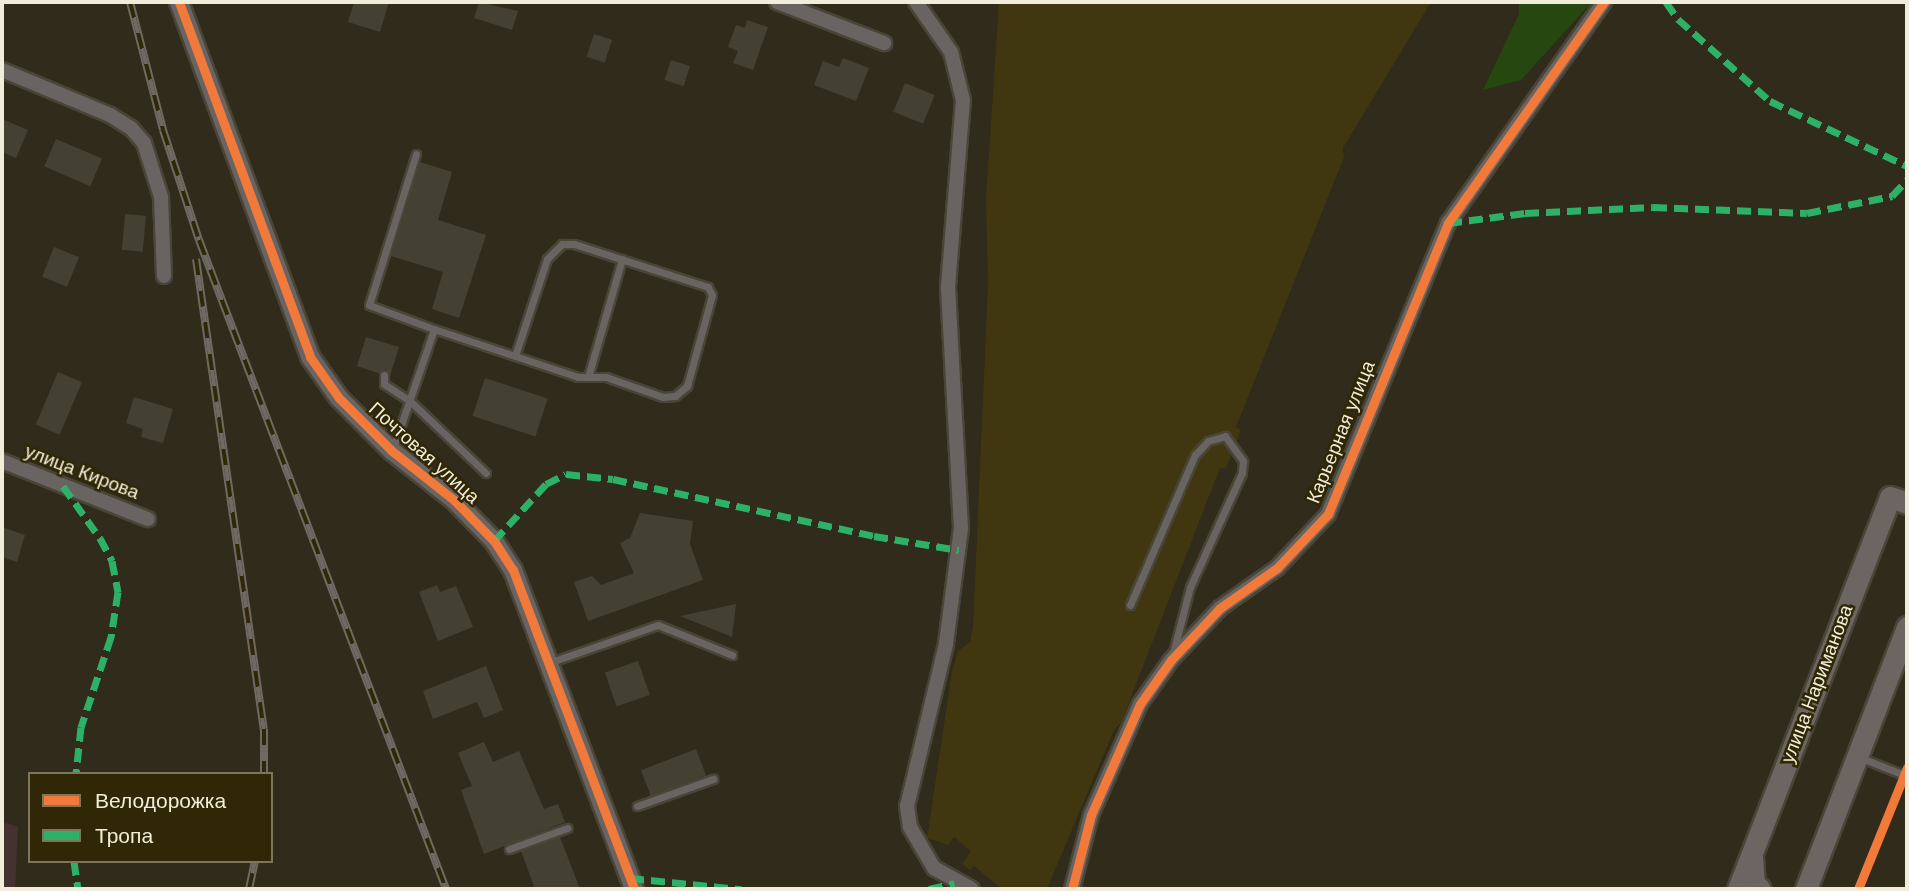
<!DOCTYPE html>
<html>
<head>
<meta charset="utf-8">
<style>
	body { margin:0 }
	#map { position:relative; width:1909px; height:891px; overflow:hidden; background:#302b1a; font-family:"DM Sans",sans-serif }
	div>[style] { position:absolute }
	.commercial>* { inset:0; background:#443231 }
	.built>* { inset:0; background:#403610 }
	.green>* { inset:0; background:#264710 }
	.building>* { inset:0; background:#454132; transform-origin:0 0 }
	.roads { filter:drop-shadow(2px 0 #494537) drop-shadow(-2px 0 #494537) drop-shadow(0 2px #494537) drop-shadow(0 -2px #494537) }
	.service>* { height:7px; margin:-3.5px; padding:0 3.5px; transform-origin:3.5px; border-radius:3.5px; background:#696462 }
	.minor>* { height:14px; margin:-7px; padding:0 7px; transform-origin:7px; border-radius:7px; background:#696462 }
	.tertiary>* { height:18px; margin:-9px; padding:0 9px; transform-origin:9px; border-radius:9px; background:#696462 }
	.secondary>* { height:21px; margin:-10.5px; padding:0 10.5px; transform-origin:10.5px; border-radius:10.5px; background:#6c6561 }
	.rail>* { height:8px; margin-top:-4px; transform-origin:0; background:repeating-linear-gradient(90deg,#2f2706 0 16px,#6e6962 0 32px); box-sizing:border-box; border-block:2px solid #6e6962 }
	.quiet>* { height:7px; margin-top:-3.5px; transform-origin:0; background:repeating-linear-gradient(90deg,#2db169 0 14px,transparent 0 21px) }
	.cycleway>* { height:9px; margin:-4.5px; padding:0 4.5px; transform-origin:4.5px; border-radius:4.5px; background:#f17a3a }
	span { translate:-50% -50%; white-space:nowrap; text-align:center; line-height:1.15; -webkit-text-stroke:5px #2f2706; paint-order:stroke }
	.street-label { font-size:19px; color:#f1edda }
	.frame { position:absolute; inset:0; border:4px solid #f1edda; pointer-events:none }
	.legend { position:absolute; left:28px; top:772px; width:245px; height:91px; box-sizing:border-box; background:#2f2706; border:2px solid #7d765b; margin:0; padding:9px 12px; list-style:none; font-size:21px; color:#f1edda }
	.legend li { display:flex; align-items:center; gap:14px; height:35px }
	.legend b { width:35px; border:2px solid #7d765b }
</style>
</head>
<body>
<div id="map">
	<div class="commercial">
		<div style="clip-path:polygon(2px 822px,18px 827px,15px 889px,2px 889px)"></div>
	</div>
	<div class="built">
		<div style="clip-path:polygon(999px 2px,1431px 2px,1343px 148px,1344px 157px,1236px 427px,1241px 430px,1226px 468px,1220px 468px,1121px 723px,1114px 730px,1047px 889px,1002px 889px,974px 866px,970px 870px,962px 864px,971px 851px,954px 837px,948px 845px,927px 838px,952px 671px,958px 651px,970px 642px,973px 627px,988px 283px,986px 199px)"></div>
	</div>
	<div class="green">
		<div style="clip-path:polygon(1519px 2px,1592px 2px,1521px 80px,1483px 90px,1519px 14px)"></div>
	</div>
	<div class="building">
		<div style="clip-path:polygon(354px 2px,389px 2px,380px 32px,348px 22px)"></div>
		<div style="clip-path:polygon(479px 2px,518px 11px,512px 30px,474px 18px)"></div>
		<div style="clip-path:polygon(747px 20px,768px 27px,753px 70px,733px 63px,738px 51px,728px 47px,736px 25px,745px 28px)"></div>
		<div style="left:594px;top:34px;width:19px;height:24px;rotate:18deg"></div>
		<div style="clip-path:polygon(843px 58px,869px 68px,856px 101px,814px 85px,823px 61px,839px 67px)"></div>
		<div style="left:671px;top:60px;width:20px;height:21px;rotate:18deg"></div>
		<div style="left:905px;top:83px;width:32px;height:31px;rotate:22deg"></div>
		<div style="clip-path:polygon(2px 119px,28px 130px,16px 158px,2px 152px)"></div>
		<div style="left:56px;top:139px;width:50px;height:30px;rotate:23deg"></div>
		<div style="clip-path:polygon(420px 162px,452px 172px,438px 220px,486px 235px,459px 318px,432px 309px,443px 272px,391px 256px)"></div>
		<div style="left:125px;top:214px;width:21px;height:36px;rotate:5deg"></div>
		<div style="left:54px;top:247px;width:27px;height:32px;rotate:22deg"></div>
		<div style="clip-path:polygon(366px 337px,399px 347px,390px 376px,386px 369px,378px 373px,357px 366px)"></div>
		<div style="left:58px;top:372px;width:26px;height:57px;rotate:23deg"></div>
		<div style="left:485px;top:378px;width:66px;height:40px;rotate:18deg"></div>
		<div style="clip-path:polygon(134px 397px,173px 409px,163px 443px,141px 437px,143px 429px,126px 423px)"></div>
		<div style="clip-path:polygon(640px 513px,693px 521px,690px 544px,703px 580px,588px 621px,574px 582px,592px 576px,601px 585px,634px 573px,620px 543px,630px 538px)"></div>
		<div style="clip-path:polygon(2px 527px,25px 535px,17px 562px,2px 557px)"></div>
		<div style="clip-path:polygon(437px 585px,440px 592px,456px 586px,473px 627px,438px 641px,419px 592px)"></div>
		<div style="clip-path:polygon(736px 604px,732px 637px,680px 616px)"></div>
		<div style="left:638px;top:661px;width:36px;height:35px;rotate:71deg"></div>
		<div style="clip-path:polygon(486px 666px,503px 710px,484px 718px,477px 702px,433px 719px,423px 691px)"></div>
		<div style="clip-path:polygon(484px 742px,493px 762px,519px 751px,544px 809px,558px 804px,565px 822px,484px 854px,461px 790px,472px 786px,458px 753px)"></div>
		<div style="left:696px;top:749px;width:28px;height:59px;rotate:69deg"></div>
		<div style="clip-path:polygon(560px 837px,580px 889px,535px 889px,521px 851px)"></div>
	</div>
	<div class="roads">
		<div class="service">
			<div style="left:416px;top:154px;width:158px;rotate:107.3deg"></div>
			<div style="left:369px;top:305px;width:69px;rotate:20.3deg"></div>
			<div style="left:434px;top:329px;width:152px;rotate:18.4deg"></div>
			<div style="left:578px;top:377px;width:28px"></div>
			<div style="left:606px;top:377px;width:60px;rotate:19.3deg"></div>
			<div style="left:663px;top:397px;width:12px;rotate:-5deg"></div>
			<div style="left:675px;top:396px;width:16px;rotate:-40deg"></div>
			<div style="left:687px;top:386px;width:94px;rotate:-74.6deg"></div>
			<div style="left:712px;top:295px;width:9px;rotate:-117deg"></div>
			<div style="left:708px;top:287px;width:141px;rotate:-162.2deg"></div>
			<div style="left:574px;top:244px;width:12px;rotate:180deg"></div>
			<div style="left:562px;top:244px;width:21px;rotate:135deg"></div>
			<div style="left:547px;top:259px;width:102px;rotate:108.3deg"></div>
			<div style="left:384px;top:375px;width:9px;rotate:90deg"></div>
			<div style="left:384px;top:384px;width:30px;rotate:33deg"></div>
			<div style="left:409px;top:400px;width:106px;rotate:43.5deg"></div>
			<div style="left:588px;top:377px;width:123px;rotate:-73.9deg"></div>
			<div style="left:392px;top:451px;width:129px;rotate:-71deg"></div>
			<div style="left:1130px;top:605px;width:163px;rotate:-66.6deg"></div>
			<div style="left:1195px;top:455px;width:19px;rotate:-47deg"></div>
			<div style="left:1208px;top:441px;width:18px;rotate:-16deg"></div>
			<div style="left:1225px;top:436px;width:31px;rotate:54deg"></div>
			<div style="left:1243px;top:461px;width:12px;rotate:95deg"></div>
			<div style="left:1242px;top:473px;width:125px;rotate:114.5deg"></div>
			<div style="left:1190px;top:587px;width:68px;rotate:104.4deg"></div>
			<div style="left:551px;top:662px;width:113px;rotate:-19.1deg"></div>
			<div style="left:658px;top:625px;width:80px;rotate:22.1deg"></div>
			<div style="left:1859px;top:757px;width:52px;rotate:21.6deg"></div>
			<div style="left:637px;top:806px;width:81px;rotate:-19.6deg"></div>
			<div style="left:509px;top:849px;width:62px;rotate:-19.9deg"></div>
		</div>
		<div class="minor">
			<div style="left:777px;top:2px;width:115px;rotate:21deg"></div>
			<div style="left:916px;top:2px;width:61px;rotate:55deg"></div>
			<div style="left:951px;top:52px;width:49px;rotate:76deg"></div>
			<div style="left:963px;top:100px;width:189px;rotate:94.6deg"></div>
			<div style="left:948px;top:288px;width:240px;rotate:86.9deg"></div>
			<div style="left:961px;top:528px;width:117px;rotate:97.4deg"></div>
			<div style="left:946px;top:644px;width:167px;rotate:103.5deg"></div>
			<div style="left:907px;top:806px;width:21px;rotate:82deg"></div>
			<div style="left:910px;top:827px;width:48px;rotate:59.7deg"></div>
			<div style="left:934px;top:868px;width:43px;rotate:28.9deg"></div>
			<div style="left:2px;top:70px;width:117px;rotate:22.6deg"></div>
			<div style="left:110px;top:115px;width:25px;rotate:32deg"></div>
			<div style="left:131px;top:128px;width:20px;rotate:49deg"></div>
			<div style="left:144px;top:143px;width:57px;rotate:72.5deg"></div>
			<div style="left:161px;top:197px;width:79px;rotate:87.8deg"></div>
			<div style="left:2px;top:461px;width:157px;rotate:21.7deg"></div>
			<div style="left:1072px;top:889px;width:76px;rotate:-75.6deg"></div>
			<div style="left:1091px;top:815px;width:121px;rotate:-66.2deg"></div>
			<div style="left:1140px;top:704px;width:54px;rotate:-54.8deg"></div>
			<div style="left:1171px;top:660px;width:71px;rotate:-46.7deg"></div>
			<div style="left:1220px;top:608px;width:70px;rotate:-35.1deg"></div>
			<div style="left:1277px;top:568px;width:74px;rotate:-46.6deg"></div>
			<div style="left:1328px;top:514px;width:315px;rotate:-67.6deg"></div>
			<div style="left:1448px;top:223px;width:271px;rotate:-54.8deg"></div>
		</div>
		<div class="tertiary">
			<div style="left:179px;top:2px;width:378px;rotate:69.7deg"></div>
			<div style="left:310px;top:357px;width:50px;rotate:54.7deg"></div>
			<div style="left:339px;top:398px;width:75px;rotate:45deg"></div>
			<div style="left:392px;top:451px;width:79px;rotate:38.3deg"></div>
			<div style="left:454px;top:500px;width:57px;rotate:45.7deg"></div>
			<div style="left:494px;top:541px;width:35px;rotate:57deg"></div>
			<div style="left:513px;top:570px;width:341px;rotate:69.2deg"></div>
		</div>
		<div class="secondary">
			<div style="left:1752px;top:857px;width:26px;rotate:86deg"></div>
			<div style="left:1754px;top:883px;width:8px;rotate:45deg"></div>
			<div style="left:1738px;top:889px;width:420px;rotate:-68.8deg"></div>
			<div style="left:1890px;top:497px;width:18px;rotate:19deg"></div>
			<div style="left:1806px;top:889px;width:281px;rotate:-68.9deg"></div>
		</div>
	</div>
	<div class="rail">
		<div style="left:130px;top:2px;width:132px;rotate:75.5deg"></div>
		<div style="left:163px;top:130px;width:116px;rotate:71.9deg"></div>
		<div style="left:199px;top:240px;width:694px;rotate:69.16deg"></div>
		<div style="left:196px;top:259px;width:475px;rotate:81.8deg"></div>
		<div style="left:264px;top:729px;width:45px;rotate:90deg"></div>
		<div style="left:249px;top:889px;width:29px;rotate:-78deg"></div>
	</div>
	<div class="quiet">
		<div style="left:1666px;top:2px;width:21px;rotate:55deg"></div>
		<div style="left:1678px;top:19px;width:123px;rotate:41.7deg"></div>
		<div style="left:1770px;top:101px;width:152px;rotate:25.4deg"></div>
		<div style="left:1448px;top:223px;width:78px;rotate:-7.4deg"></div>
		<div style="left:1525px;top:213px;width:128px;rotate:-2.7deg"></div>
		<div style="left:1653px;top:207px;width:154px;rotate:2.2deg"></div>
		<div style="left:1807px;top:213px;width:87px;rotate:-11.3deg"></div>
		<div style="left:1892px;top:196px;width:22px;rotate:-47deg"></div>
		<div style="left:63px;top:486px;width:64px;rotate:54.6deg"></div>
		<div style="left:100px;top:538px;width:26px;rotate:62deg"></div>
		<div style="left:112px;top:561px;width:32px;rotate:79deg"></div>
		<div style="left:118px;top:592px;width:46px;rotate:98.8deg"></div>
		<div style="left:111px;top:637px;width:95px;rotate:108.4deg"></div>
		<div style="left:81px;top:727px;width:47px;rotate:96.1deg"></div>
		<div style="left:494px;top:541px;width:77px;rotate:-47.6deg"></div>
		<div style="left:546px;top:484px;width:22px;rotate:-27deg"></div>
		<div style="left:566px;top:474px;width:47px;rotate:6.1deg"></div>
		<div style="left:613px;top:479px;width:267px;rotate:12.3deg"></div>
		<div style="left:874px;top:536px;width:86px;rotate:9.4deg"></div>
		<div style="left:74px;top:861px;width:28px;rotate:82deg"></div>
		<div style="left:630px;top:878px;width:112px;rotate:5.7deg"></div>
		<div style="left:929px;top:889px;width:26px;rotate:-13deg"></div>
	</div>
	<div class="cycleway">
		<div style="left:179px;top:2px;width:378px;rotate:69.7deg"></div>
		<div style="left:310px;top:357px;width:50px;rotate:54.7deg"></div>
		<div style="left:339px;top:398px;width:75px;rotate:45deg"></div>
		<div style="left:392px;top:451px;width:79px;rotate:38.3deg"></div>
		<div style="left:454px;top:500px;width:57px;rotate:45.7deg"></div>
		<div style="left:494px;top:541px;width:35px;rotate:57deg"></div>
		<div style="left:513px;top:570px;width:341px;rotate:69.2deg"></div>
		<div style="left:1072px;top:889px;width:76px;rotate:-75.6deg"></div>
		<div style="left:1091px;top:815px;width:121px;rotate:-66.2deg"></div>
		<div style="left:1140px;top:704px;width:54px;rotate:-54.8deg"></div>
		<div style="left:1171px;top:660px;width:71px;rotate:-46.7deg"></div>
		<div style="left:1220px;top:608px;width:70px;rotate:-35.1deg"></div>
		<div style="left:1277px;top:568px;width:74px;rotate:-46.6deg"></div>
		<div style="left:1328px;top:514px;width:315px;rotate:-67.6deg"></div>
		<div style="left:1448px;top:223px;width:271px;rotate:-54.8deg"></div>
		<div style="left:1858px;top:889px;width:131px;rotate:-68deg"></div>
	</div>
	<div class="street-label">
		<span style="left:1341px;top:432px;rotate:-68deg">Карьерная улица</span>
		<span style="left:424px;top:453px;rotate:42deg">Почтовая улица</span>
		<span style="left:82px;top:472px;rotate:21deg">улица Кирова</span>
		<span style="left:1817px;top:684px;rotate:-69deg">улица Нариманова</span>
	</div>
	<div class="frame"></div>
	<ul class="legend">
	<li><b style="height:9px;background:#f17a3a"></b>Велодорожка</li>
	<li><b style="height:9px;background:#2db169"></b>Тропа</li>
	</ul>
</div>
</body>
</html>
